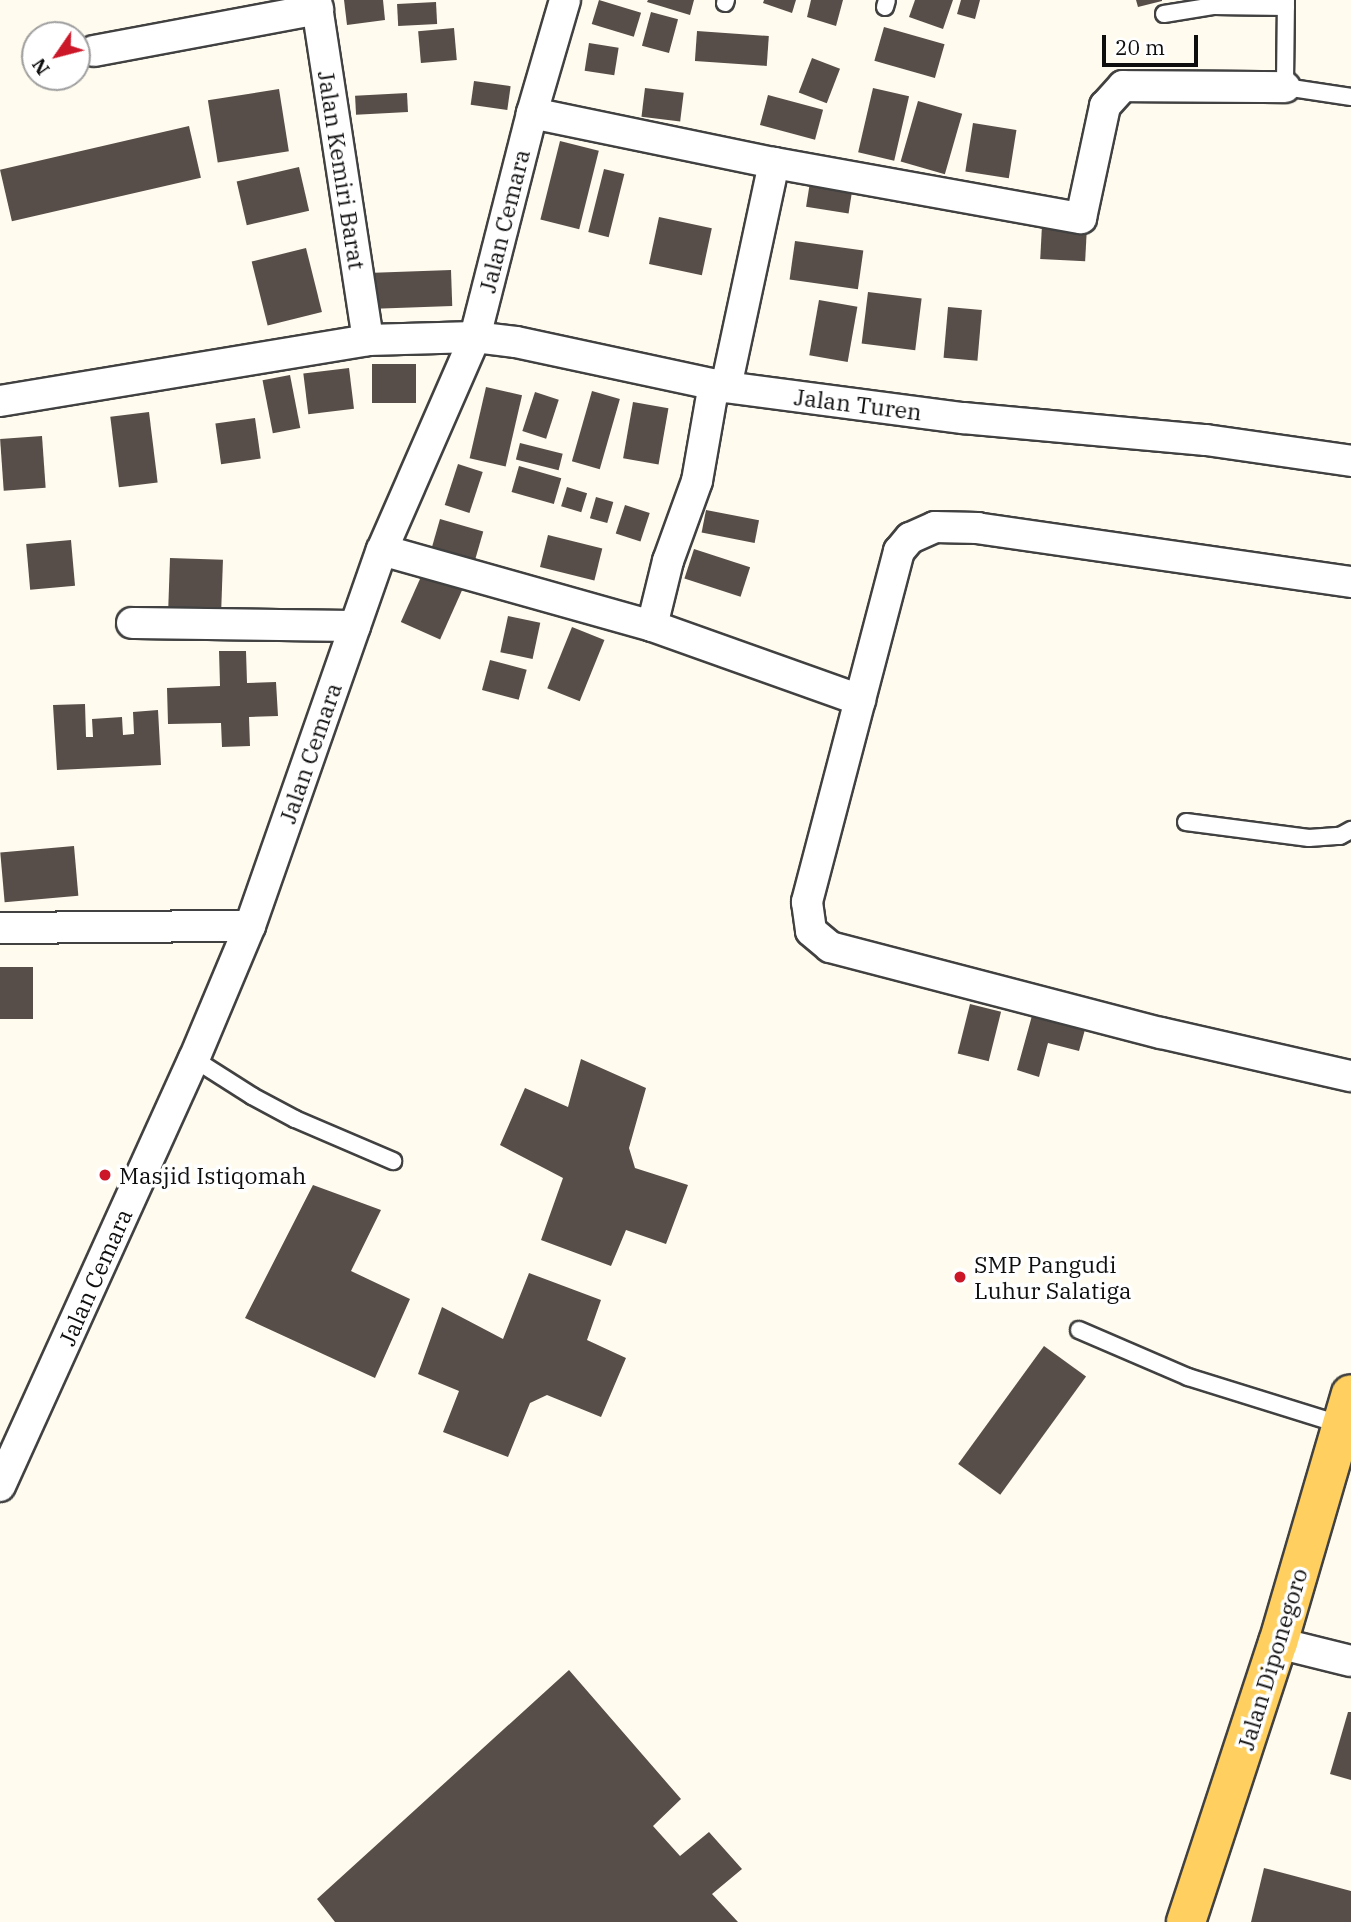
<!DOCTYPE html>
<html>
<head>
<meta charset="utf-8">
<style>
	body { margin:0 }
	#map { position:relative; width:1351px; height:1922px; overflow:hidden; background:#fffbef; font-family:"IBM Plex Serif",serif }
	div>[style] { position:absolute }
	.building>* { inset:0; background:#584e49; transform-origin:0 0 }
	.roads { filter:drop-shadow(2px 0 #414141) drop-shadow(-2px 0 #414141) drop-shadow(0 2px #414141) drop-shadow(0 -2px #414141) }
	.service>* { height:16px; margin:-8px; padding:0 8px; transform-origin:8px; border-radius:8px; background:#fff }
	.minor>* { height:30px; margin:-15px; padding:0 15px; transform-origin:15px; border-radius:15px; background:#fff }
	.primary>* { height:38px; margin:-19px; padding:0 19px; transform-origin:19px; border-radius:19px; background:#ffd05f }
	.dots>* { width:19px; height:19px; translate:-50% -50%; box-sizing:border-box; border:4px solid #fff; border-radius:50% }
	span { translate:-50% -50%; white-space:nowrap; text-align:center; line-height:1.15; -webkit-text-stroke:7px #fff; paint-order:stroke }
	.street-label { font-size:23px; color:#0e0e0e }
	.poi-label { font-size:23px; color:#0e0e0e }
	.left { translate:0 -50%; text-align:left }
	.north { position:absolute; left:21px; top:21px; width:70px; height:70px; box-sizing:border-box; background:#fff; border:2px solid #9f9f9f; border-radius:50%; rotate:235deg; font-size:19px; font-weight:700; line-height:28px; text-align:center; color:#0e0e0e }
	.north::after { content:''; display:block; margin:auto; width:24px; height:32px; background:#cc1729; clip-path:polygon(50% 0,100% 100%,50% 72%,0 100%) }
	.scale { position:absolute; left:1102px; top:35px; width:96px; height:32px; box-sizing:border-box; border:4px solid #0e0e0e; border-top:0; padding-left:9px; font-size:21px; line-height:24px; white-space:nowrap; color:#0e0e0e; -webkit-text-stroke:5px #fff; paint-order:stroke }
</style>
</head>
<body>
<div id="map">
	<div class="building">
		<div style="clip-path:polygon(344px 0,383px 0,385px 20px,347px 25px)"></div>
		<div style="left:599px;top:0;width:44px;height:25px;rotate:17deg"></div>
		<div style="clip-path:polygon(648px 0,694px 0,690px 15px,647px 2px)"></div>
		<div style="clip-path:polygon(764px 0,796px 0,792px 13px,763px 3px)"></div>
		<div style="clip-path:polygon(811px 0,843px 0,836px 26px,807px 17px)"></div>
		<div style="clip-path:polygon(915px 0,953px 0,943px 29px,909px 17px)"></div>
		<div style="clip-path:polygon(961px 0,980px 0,975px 19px,957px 14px)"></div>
		<div style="clip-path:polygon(1136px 0,1162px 0,1162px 1px,1138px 7px)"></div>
		<div style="left:436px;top:2px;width:22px;height:39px;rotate:87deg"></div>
		<div style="left:651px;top:12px;width:28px;height:35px;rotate:15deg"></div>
		<div style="left:884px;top:27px;width:63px;height:35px;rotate:16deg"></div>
		<div style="left:454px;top:28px;width:32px;height:36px;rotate:85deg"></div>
		<div style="left:697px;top:31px;width:72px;height:30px;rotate:4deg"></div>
		<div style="left:589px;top:43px;width:30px;height:28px;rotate:9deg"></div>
		<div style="left:812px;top:58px;width:30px;height:37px;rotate:21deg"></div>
		<div style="left:474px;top:81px;width:37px;height:24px;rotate:8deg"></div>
		<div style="left:645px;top:88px;width:39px;height:29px;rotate:7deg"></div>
		<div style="left:873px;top:88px;width:37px;height:66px;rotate:13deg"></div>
		<div style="left:279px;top:89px;width:63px;height:72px;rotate:81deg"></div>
		<div style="left:407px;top:93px;width:19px;height:52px;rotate:87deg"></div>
		<div style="left:768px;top:95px;width:57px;height:31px;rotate:15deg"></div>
		<div style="left:918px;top:101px;width:46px;height:63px;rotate:16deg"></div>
		<div style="left:973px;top:123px;width:44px;height:49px;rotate:9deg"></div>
		<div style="left:189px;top:126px;width:53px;height:194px;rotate:77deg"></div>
		<div style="left:560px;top:141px;width:40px;height:81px;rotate:14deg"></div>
		<div style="left:299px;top:167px;width:45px;height:64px;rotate:77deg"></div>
		<div style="left:604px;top:169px;width:21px;height:65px;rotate:14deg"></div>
		<div style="left:810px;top:182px;width:43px;height:25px;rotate:9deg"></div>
		<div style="left:659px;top:217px;width:54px;height:48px;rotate:12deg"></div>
		<div style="left:1042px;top:225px;width:45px;height:34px;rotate:3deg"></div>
		<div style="left:795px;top:241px;width:69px;height:39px;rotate:8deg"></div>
		<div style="left:306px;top:248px;width:66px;height:56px;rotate:76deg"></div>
		<div style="left:451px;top:270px;width:36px;height:84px;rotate:88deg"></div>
		<div style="left:868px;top:292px;width:54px;height:52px;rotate:7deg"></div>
		<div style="left:819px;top:300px;width:39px;height:56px;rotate:10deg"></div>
		<div style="left:948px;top:307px;width:34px;height:51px;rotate:5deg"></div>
		<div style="left:372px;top:364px;width:44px;height:39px"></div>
		<div style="left:349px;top:368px;width:41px;height:46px;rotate:83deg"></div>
		<div style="left:290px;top:375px;width:54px;height:28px;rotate:79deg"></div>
		<div style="left:486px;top:387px;width:37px;height:73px;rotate:13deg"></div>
		<div style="left:592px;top:391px;width:29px;height:73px;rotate:16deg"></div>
		<div style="left:535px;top:392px;width:25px;height:41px;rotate:18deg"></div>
		<div style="left:633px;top:402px;width:36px;height:57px;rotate:10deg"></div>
		<div style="left:149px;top:412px;width:71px;height:39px;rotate:83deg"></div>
		<div style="left:255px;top:418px;width:41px;height:40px;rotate:82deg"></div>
		<div style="left:42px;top:436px;width:52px;height:42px;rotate:86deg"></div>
		<div style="left:520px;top:443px;width:44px;height:17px;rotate:14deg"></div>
		<div style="left:458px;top:464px;width:26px;height:43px;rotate:18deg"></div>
		<div style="left:519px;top:466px;width:44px;height:27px;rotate:16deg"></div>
		<div style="left:567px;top:487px;width:21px;height:20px;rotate:17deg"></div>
		<div style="left:596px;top:497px;width:18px;height:22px;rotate:16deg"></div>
		<div style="left:625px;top:505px;width:26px;height:30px;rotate:18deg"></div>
		<div style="left:706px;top:510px;width:54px;height:23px;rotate:11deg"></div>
		<div style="left:440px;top:519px;width:45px;height:40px;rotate:16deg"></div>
		<div style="left:548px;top:535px;width:56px;height:33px;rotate:14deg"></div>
		<div style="left:71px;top:540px;width:46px;height:45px;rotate:85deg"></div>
		<div style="left:694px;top:549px;width:59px;height:31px;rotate:18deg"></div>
		<div style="left:170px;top:558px;width:53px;height:50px;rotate:2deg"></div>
		<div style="left:424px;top:570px;width:43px;height:57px;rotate:24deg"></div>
		<div style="left:508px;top:616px;width:33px;height:37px;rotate:12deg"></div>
		<div style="left:572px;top:627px;width:35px;height:66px;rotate:22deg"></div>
		<div style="clip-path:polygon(219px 651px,246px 651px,247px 683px,276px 682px,278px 716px,249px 717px,250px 746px,222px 747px,221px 723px,168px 724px,167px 688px,220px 686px)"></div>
		<div style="left:490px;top:660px;width:38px;height:31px;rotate:15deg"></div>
		<div style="clip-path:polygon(85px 704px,86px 737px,93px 737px,92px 719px,122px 717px,123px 735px,134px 734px,133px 712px,158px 710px,161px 765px,57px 770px,53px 705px)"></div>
		<div style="left:74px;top:846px;width:50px;height:74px;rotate:85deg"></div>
		<div style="left:0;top:967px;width:33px;height:52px"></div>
		<div style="left:970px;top:1004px;width:32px;height:51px;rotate:14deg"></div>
		<div style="clip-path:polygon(1033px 1012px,1086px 1026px,1079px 1051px,1048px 1043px,1039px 1077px,1017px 1070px)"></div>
		<div style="clip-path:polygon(581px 1059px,646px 1088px,629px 1148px,635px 1168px,688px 1185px,666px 1244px,626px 1230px,611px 1266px,541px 1240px,563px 1178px,500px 1145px,525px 1088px,568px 1107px)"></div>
		<div style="clip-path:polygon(313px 1185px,381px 1210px,351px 1271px,410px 1299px,375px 1378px,245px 1318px)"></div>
		<div style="clip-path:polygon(529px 1273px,601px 1300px,587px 1340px,626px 1358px,601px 1417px,547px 1395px,530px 1403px,508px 1457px,443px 1432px,459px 1391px,418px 1374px,442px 1307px,503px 1339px)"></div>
		<div style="left:1044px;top:1346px;width:52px;height:146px;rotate:36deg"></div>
		<div style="clip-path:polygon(569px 1670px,681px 1799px,653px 1826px,680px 1856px,709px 1832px,742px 1869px,712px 1894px,738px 1922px,335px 1922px,317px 1899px)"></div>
		<div style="clip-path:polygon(1348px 1712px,1351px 1712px,1351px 1780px,1330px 1774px)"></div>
		<div style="clip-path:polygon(1264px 1868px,1351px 1891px,1351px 1922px,1251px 1922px)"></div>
	</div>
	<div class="roads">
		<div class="service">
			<div style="left:1286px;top:0;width:87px;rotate:90.7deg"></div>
			<div style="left:1285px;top:87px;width:67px;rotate:8.6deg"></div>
			<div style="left:725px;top:3px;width:3px;rotate:-72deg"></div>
			<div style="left:885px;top:7px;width:7px;rotate:-74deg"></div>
			<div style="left:1164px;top:14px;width:51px;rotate:-9.1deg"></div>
			<div style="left:1214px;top:6px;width:72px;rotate:0.8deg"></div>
			<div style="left:1186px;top:822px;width:124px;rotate:7.4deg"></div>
			<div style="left:1309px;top:838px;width:31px;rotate:-4deg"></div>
			<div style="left:1340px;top:836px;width:13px;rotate:-29deg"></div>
			<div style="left:194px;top:1059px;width:69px;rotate:32.5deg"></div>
			<div style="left:252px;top:1096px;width:49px;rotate:28.1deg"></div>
			<div style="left:295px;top:1119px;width:107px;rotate:23.2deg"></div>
			<div style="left:1079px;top:1330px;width:119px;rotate:23.3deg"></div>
			<div style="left:1188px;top:1377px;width:161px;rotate:17.3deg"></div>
		</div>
		<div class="minor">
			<div style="left:316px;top:0;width:344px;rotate:81.3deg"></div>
			<div style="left:94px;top:51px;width:228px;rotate:-10.6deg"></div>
			<div style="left:532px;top:113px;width:247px;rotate:11.7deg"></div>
			<div style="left:774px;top:163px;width:312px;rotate:10.2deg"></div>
			<div style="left:1081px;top:218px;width:115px;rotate:-77.9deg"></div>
			<div style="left:1105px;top:106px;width:27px;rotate:-48deg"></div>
			<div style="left:1123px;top:86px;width:162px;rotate:0.4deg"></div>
			<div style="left:726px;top:387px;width:229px;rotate:-77.9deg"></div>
			<div style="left:0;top:401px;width:373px;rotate:-9.4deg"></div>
			<div style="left:368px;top:340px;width:107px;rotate:-1.6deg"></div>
			<div style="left:475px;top:337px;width:41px;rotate:7deg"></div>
			<div style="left:516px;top:342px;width:215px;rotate:12.1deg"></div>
			<div style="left:726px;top:387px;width:239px;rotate:7.5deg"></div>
			<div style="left:963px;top:418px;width:244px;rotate:5.2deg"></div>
			<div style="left:1206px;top:440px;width:147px;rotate:8.2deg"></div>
			<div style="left:382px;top:550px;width:280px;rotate:15.7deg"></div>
			<div style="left:652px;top:626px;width:221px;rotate:19.6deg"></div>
			<div style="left:1351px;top:582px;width:377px;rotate:-171.8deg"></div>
			<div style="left:978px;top:528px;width:43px;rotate:-178.7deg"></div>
			<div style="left:935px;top:527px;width:27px;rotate:156deg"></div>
			<div style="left:910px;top:538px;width:17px;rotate:130deg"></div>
			<div style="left:899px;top:551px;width:363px;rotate:104.7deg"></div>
			<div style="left:807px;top:902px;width:29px;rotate:82deg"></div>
			<div style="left:811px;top:931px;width:25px;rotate:40deg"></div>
			<div style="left:830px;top:947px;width:342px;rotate:14.6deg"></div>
			<div style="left:1161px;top:1033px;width:195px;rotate:12.8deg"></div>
			<div style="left:132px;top:623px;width:223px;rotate:0.8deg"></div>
			<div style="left:652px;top:626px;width:67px;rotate:-76.2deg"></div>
			<div style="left:668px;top:561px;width:85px;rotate:-70.1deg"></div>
			<div style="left:697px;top:481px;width:98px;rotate:-80.1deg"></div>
			<div style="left:0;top:928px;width:250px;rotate:-0.5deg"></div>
			<div style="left:0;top:1486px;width:469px;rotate:-65.6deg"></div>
			<div style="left:194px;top:1059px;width:144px;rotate:-67.2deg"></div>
			<div style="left:250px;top:926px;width:398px;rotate:-70.7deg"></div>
			<div style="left:382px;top:550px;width:232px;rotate:-66.4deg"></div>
			<div style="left:475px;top:337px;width:231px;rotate:-75.7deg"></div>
			<div style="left:532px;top:113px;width:118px;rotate:-73.7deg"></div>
			<div style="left:1278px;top:1643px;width:75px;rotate:13.9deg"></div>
		</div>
		<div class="primary">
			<div style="left:1186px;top:1922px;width:294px;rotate:-71.8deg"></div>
			<div style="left:1278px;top:1643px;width:259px;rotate:-73.7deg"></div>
		</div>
	</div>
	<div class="dots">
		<div style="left:105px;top:1175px;background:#cc1729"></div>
		<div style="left:960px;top:1277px;background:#cc1729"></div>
	</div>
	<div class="street-label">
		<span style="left:342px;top:170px;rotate:81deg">Jalan Kemiri Barat</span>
		<span style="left:504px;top:221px;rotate:-76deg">Jalan Cemara</span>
		<span style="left:858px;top:404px;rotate:7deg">Jalan Turen</span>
		<span style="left:310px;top:753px;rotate:-71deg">Jalan Cemara</span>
		<span style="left:95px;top:1277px;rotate:-66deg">Jalan Cemara</span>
		<span style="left:1272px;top:1659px;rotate:-73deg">Jalan Diponegoro</span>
	</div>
	<div class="poi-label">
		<span class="left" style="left:119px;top:1175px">Masjid Istiqomah</span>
		<span class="left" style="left:974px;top:1277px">SMP Pangudi<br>Luhur Salatiga</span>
	</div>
	<div class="north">N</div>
	<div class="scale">20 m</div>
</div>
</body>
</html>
